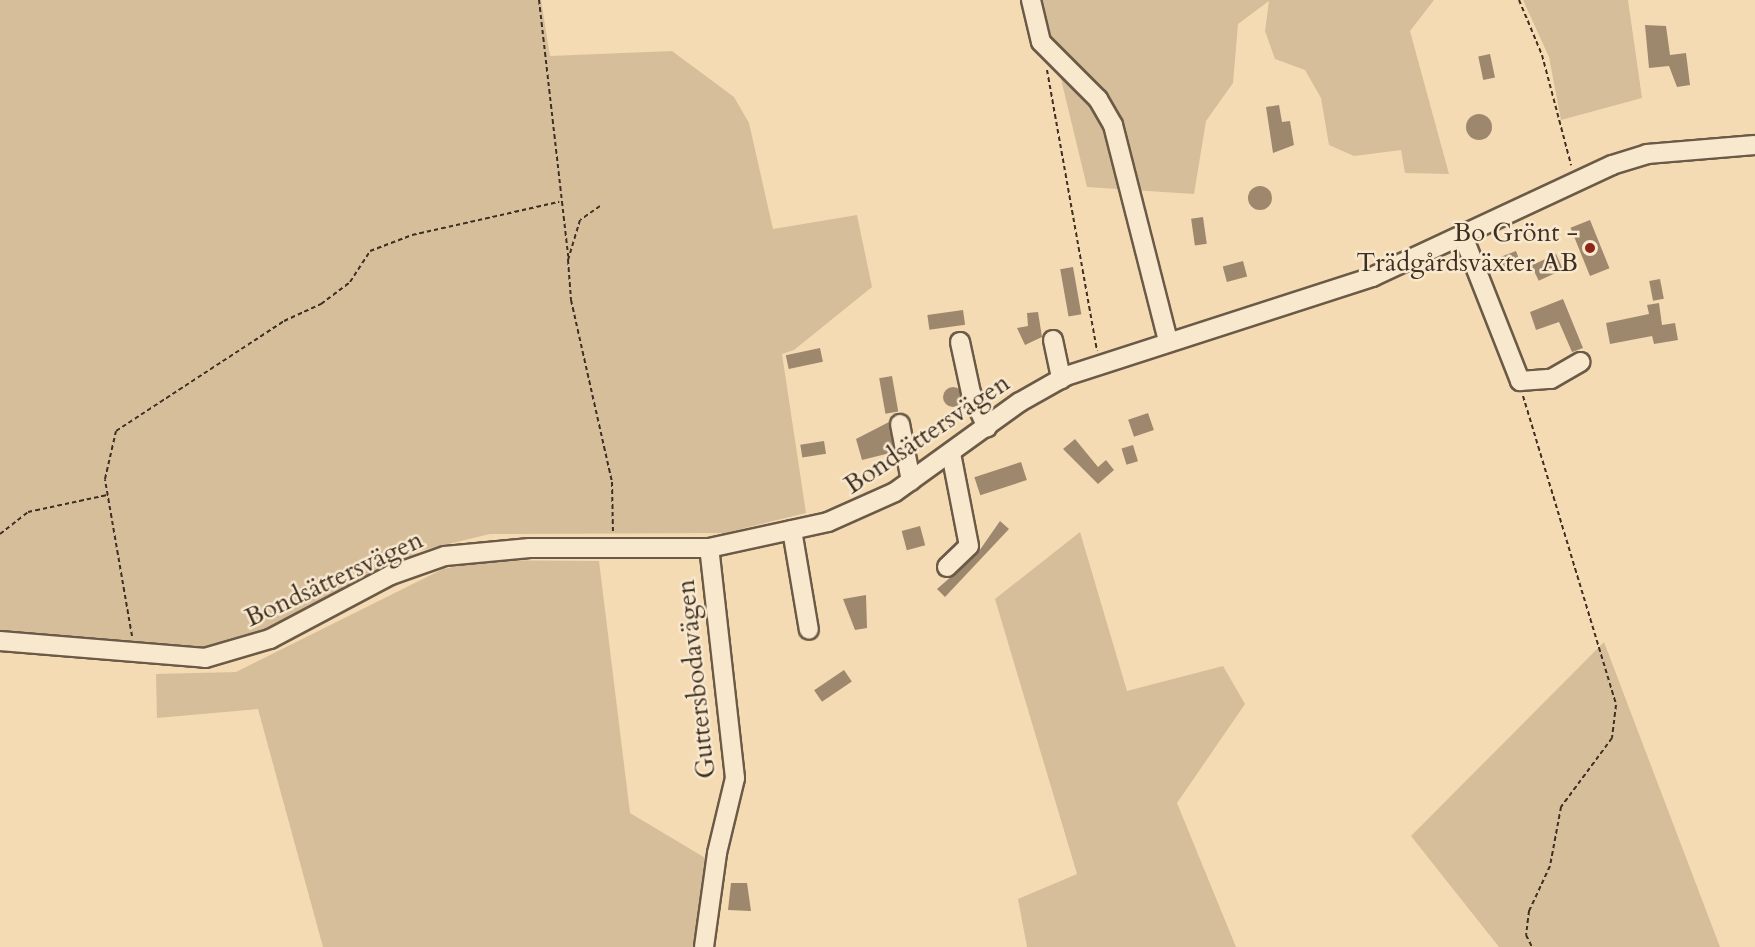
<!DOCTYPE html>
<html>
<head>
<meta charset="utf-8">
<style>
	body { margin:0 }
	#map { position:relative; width:1755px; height:947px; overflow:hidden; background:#f5dbb3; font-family:Cardo,serif }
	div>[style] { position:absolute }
	.green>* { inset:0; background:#d6be9b }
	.building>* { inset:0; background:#9d886e; transform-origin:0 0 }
	.round { border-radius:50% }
	.path>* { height:2px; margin-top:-1px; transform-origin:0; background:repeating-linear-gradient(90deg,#3d2f23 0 4.5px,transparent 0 7.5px) }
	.roads { filter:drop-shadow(2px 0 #6b5a47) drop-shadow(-2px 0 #6b5a47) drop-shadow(0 2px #6b5a47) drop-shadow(0 -2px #6b5a47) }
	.minor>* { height:18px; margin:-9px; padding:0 9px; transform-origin:9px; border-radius:9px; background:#f8e8ce }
	.dots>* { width:16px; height:16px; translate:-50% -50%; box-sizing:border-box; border:3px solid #f8e8ce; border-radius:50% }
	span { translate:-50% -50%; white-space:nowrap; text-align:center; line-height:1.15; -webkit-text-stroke:5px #f8e8ce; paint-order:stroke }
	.poi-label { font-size:26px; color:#3d2f23 }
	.right { translate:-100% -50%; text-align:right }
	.street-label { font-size:26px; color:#3d2f23 }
</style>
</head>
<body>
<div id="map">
	<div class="green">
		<div style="clip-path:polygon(0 0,541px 0,550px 56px,672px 51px,734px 97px,749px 123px,773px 229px,857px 215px,872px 287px,794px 350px,782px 354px,806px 513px,725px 533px,490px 534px,419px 551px,303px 617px,234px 648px,175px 652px,0 632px)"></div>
		<div style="clip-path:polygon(1042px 0,1434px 0,1410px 31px,1449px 174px,1405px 173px,1401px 150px,1354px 156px,1329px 145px,1321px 98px,1305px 70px,1275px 59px,1265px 31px,1269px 1px,1238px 24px,1233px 83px,1206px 121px,1194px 194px,1087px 187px)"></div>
		<div style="clip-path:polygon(1523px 0,1628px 0,1642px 98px,1561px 120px,1549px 57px)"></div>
		<div style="clip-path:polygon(1080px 532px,1127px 691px,1223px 666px,1245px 704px,1177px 803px,1236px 947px,1027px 947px,1018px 899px,1077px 874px,995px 599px)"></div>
		<div style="clip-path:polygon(489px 560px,599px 561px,630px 813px,712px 862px,694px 947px,323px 947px,258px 709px,157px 718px,156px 674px,236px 672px,443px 569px)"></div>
		<div style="clip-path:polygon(1604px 642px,1720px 947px,1499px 947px,1411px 836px)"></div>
	</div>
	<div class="building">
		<div style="clip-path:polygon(1645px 25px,1666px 26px,1670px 55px,1686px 53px,1690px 85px,1677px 87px,1669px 66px,1649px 68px)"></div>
		<div style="left:1490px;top:54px;width:24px;height:12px;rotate:78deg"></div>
		<div style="clip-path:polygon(1279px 105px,1282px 122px,1290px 121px,1294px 145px,1273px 153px,1266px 107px)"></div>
		<div class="round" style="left:1466px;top:114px;width:26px;height:26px"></div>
		<div class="round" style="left:1248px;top:186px;width:24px;height:24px"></div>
		<div style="left:1203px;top:217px;width:27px;height:12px;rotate:82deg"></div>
		<div style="left:1590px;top:220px;width:52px;height:21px;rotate:68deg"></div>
		<div style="left:1516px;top:251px;width:14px;height:18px;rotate:69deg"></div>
		<div style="left:1556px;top:254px;width:17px;height:27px;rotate:65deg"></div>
		<div style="left:1243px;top:261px;width:16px;height:21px;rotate:75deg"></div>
		<div style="left:1073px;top:267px;width:48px;height:13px;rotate:80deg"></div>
		<div style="left:1660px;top:279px;width:20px;height:11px;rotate:79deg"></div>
		<div style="clip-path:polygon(1563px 299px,1583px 348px,1572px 352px,1559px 322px,1536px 330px,1530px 312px)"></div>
		<div style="clip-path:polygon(1659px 303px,1662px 325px,1675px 323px,1678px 340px,1654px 344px,1652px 336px,1610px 344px,1606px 323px,1649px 314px,1647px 305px)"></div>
		<div style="left:963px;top:310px;width:15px;height:36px;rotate:82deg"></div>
		<div style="clip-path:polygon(1038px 312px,1042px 337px,1025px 345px,1017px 328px,1028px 326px,1027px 313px)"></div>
		<div style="left:820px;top:348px;width:14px;height:35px;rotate:78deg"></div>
		<div style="left:892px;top:376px;width:36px;height:13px;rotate:80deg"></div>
		<div class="round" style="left:943px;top:387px;width:20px;height:20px"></div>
		<div style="left:1148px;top:413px;width:18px;height:21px;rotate:71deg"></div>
		<div style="clip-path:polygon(889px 422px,894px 452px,862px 460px,856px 439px)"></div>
		<div style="clip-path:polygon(1075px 439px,1098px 467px,1106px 460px,1114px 470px,1098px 484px,1063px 449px)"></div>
		<div style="left:824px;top:441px;width:13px;height:24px;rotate:81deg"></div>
		<div style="left:1133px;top:445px;width:17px;height:12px;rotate:73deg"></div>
		<div style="left:1021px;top:462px;width:19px;height:49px;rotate:72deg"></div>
		<div style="clip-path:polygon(1000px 521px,1009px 529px,945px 597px,937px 589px,977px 554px)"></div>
		<div style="left:920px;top:526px;width:20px;height:19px;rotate:75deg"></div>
		<div style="clip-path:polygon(866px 595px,867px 628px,855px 630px,843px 599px)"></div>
		<div style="left:844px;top:670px;width:14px;height:36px;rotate:56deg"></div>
		<div style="clip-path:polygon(731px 883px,747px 883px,751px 911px,728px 910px)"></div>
	</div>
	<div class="path">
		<div style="left:539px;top:0;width:258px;rotate:83.5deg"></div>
		<div style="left:1519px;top:0;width:60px;rotate:67.3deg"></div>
		<div style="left:1542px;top:55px;width:114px;rotate:75.2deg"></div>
		<div style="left:1047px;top:70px;width:285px;rotate:79.9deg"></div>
		<div style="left:600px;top:206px;width:24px;rotate:145deg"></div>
		<div style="left:580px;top:220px;width:42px;rotate:106.7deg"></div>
		<div style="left:568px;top:260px;width:40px;rotate:85.7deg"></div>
		<div style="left:571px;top:300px;width:187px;rotate:77.3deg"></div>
		<div style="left:612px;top:482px;width:50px;rotate:88.9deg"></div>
		<div style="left:1523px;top:396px;width:323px;rotate:73.2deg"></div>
		<div style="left:1616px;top:705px;width:33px;rotate:97deg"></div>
		<div style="left:1612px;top:738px;width:86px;rotate:126.5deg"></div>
		<div style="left:1561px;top:807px;width:60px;rotate:100.6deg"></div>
		<div style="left:1550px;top:866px;width:50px;rotate:115deg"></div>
		<div style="left:1529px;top:911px;width:24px;rotate:97deg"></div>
		<div style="left:1526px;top:935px;width:13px;rotate:63deg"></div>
		<div style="left:0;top:534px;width:36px;rotate:-38deg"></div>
		<div style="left:28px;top:512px;width:81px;rotate:-12.1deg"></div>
		<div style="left:132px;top:636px;width:159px;rotate:-99.8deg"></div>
		<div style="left:105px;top:479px;width:49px;rotate:-77.1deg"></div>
		<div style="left:116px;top:431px;width:201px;rotate:-33.2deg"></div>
		<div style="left:284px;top:321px;width:41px;rotate:-24.7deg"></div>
		<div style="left:321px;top:304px;width:36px;rotate:-37deg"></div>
		<div style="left:350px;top:282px;width:37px;rotate:-57deg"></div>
		<div style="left:370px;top:251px;width:45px;rotate:-20.9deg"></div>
		<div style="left:412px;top:235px;width:151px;rotate:-12.7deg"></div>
	</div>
	<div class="roads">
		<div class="minor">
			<div style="left:1031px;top:0;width:43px;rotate:76.6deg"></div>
			<div style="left:1041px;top:42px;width:81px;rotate:45deg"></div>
			<div style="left:1098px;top:99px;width:30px;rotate:60deg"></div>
			<div style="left:1113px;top:125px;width:223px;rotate:75.7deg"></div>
			<div style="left:1463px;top:236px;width:156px;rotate:68.5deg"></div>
			<div style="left:1520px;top:381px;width:31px;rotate:-4deg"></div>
			<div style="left:1551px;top:379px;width:34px;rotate:-30deg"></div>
			<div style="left:1053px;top:340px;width:40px;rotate:78deg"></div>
			<div style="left:960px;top:342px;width:52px;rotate:77.8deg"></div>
			<div style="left:971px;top:393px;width:38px;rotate:65deg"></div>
			<div style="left:900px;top:424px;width:58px;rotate:79.1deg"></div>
			<div style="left:792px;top:530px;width:101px;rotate:80.4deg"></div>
			<div style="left:947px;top:567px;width:30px;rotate:-44deg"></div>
			<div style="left:969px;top:546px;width:95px;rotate:-101deg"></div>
			<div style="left:0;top:641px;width:206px;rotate:4.7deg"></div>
			<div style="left:205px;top:658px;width:68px;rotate:-16.3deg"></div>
			<div style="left:270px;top:639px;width:137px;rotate:-27.9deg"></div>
			<div style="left:391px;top:575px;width:57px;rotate:-19.4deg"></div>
			<div style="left:445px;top:556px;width:85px;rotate:-5.4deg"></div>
			<div style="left:530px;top:548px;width:179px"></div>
			<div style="left:709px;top:548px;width:122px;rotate:-12.3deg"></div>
			<div style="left:828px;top:522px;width:73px;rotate:-24.1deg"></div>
			<div style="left:895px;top:492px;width:154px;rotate:-35.8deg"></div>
			<div style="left:1020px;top:402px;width:53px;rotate:-29.5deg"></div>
			<div style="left:1066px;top:376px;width:322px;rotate:-17.9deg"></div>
			<div style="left:1372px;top:277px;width:265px;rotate:-25deg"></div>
			<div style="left:1612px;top:165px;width:37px;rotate:-17deg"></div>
			<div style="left:1647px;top:154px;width:108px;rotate:-4.8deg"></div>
			<div style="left:704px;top:947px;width:95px;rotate:-82.1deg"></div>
			<div style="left:717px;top:853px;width:77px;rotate:-76.5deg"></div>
			<div style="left:735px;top:778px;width:231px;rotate:-96.4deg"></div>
		</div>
	</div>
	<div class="dots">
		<div style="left:1590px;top:248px;background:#8f2418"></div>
	</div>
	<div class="poi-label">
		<span class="right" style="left:1578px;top:248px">Bo Grönt -<br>Trädgårdsväxter AB</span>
	</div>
	<div class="street-label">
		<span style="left:927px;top:434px;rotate:-34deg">Bondsättersvägen</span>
		<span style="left:334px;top:579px;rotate:-25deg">Bondsättersvägen</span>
		<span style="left:696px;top:679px;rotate:-96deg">Guttersbodavägen</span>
	</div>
</div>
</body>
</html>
